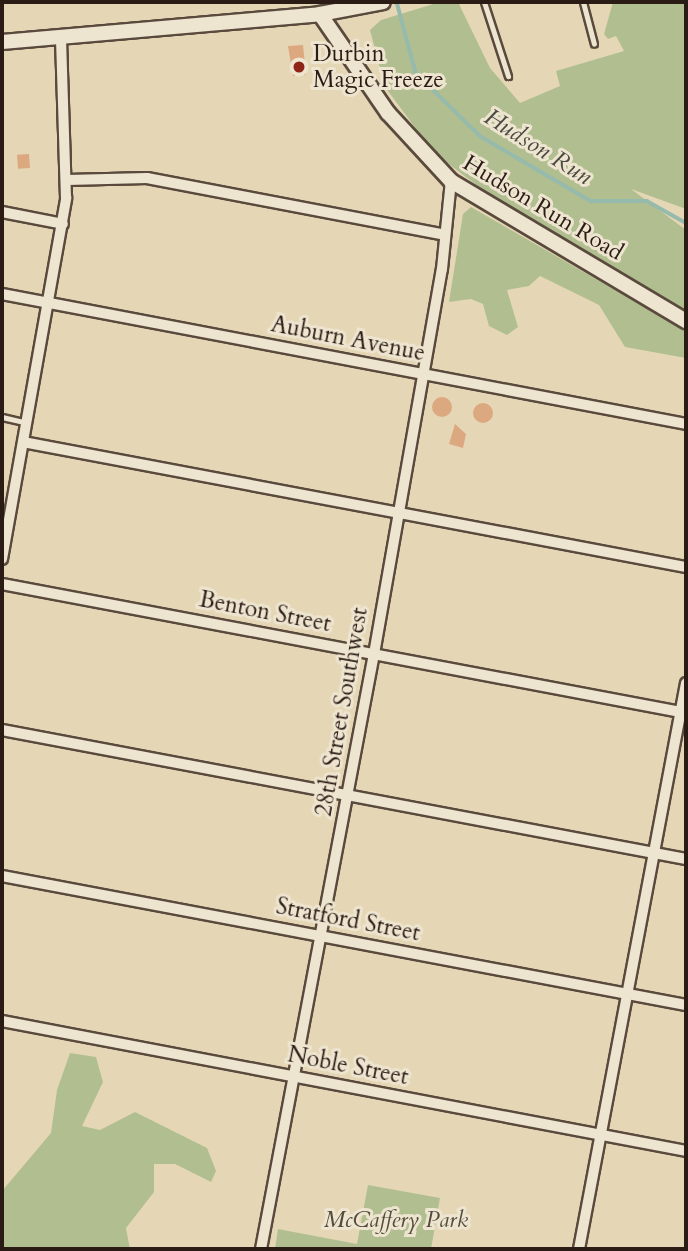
<!DOCTYPE html>
<html>
<head>
<meta charset="utf-8">
<style>
	body { margin:0 }
	#map { position:relative; width:688px; height:1251px; overflow:hidden; background:#e5d7b6; font-family:Cardo,serif }
	div>[style] { position:absolute }
	.green>* { inset:0; background:#b1bf90 }
	.stream>* { height:3.5px; margin:-1.75px; padding:0 1.75px; transform-origin:1.75px; border-radius:1.75px; background:#96baac }
	.building>* { inset:0; background:#dca87f; transform-origin:0 0 }
	.round { border-radius:50% }
	.roads { filter:drop-shadow(2px 0 #5a4a3d) drop-shadow(-2px 0 #5a4a3d) drop-shadow(0 2px #5a4a3d) drop-shadow(0 -2px #5a4a3d) }
	.service>* { height:5px; margin:-2.5px; padding:0 2.5px; transform-origin:2.5px; border-radius:2.5px; background:#eee5d0 }
	.minor>* { height:10px; margin:-5px; padding:0 5px; transform-origin:5px; border-radius:5px; background:#eee5d0 }
	.secondary>* { height:14px; margin:-7px; padding:0 7px; transform-origin:7px; border-radius:7px; background:#eee5d0 }
	.dots>* { width:19px; height:19px; translate:-50% -50%; box-sizing:border-box; border:4px solid #eee5d0; border-radius:50% }
	span { translate:-50% -50%; white-space:nowrap; text-align:center; line-height:1.15; -webkit-text-stroke:6px #eee5d0; paint-order:stroke }
	.poi-label { font-size:23px; color:#2b1b15 }
	.left { translate:0 -50%; text-align:left }
	.street-label { font-size:23px; color:#2b1b15 }
	.park-label { font-size:23px; color:#534c3a; font-style:italic }
	.water-label { font-size:24px; color:#4b4b42; font-style:italic }
	.frame { position:absolute; inset:0; border:4px solid #2b1b15; pointer-events:none }
</style>
</head>
<body>
<div id="map">
	<div class="green">
		<div style="clip-path:polygon(440px 2px,458px 2px,490px 68px,520px 103px,560px 86px,556px 71px,624px 51px,616px 36px,608px 39px,604px 34px,613px 2px,686px 2px,686px 209px,631px 189px,686px 230px,686px 312px,482px 189px,434px 153px,385px 87px,370px 30px,381px 20px)"></div>
		<div style="clip-path:polygon(471px 207px,686px 331px,686px 358px,625px 347px,599px 305px,540px 276px,529px 286px,507px 290px,518px 327px,507px 335px,489px 326px,483px 304px,471px 299px,449px 302px,463px 214px)"></div>
		<div style="clip-path:polygon(70px 1053px,96px 1057px,103px 1082px,82px 1126px,100px 1130px,135px 1112px,207px 1148px,216px 1171px,211px 1182px,175px 1164px,154px 1164px,154px 1192px,126px 1228px,130px 1249px,2px 1249px,2px 1191px,51px 1133px,57px 1090px)"></div>
		<div style="clip-path:polygon(368px 1185px,440px 1198px,431px 1249px,275px 1249px,278px 1229px,357px 1244px)"></div>
	</div>
	<div class="stream">
		<div style="left:397px;top:2px;width:73px;rotate:75deg"></div>
		<div style="left:416px;top:73px;width:90px;rotate:44.5deg"></div>
		<div style="left:480px;top:136px;width:129px;rotate:30.4deg"></div>
		<div style="left:591px;top:201px;width:56px"></div>
		<div style="left:647px;top:201px;width:45px;rotate:29.4deg"></div>
	</div>
	<div class="building">
		<div style="clip-path:polygon(303px 45px,306px 75px,293px 76px,288px 46px)"></div>
		<div style="left:29px;top:154px;width:14px;height:12px;rotate:86deg"></div>
		<div class="round" style="left:432px;top:397px;width:20px;height:20px"></div>
		<div class="round" style="left:473px;top:403px;width:20px;height:20px"></div>
		<div style="clip-path:polygon(455px 424px,466px 434px,463px 448px,449px 444px)"></div>
	</div>
	<div class="roads">
		<div class="service">
			<div style="left:484px;top:2px;width:78px;rotate:72deg"></div>
			<div style="left:583px;top:2px;width:43px;rotate:75.3deg"></div>
			<div style="left:2px;top:417px;width:26px;rotate:13deg"></div>
		</div>
		<div class="minor">
			<div style="left:67px;top:180px;width:80px;rotate:-1.4deg"></div>
			<div style="left:147px;top:178px;width:303px;rotate:10.8deg"></div>
			<div style="left:2px;top:212px;width:62px;rotate:11.1deg"></div>
			<div style="left:2px;top:294px;width:696px;rotate:10.76deg"></div>
			<div style="left:23px;top:442px;width:675px;rotate:10.68deg"></div>
			<div style="left:2px;top:559px;width:367px;rotate:-79.9deg"></div>
			<div style="left:66px;top:198px;width:162px;rotate:-91.8deg"></div>
			<div style="left:2px;top:584px;width:696px;rotate:10.68deg"></div>
			<div style="left:2px;top:730px;width:696px;rotate:10.68deg"></div>
			<div style="left:2px;top:876px;width:696px;rotate:10.68deg"></div>
			<div style="left:2px;top:1021px;width:696px;rotate:10.76deg"></div>
			<div style="left:261px;top:1249px;width:606px;rotate:-79.25deg"></div>
			<div style="left:374px;top:654px;width:391px;rotate:-80deg"></div>
			<div style="left:442px;top:269px;width:88px;rotate:-84.2deg"></div>
			<div style="left:579px;top:1249px;width:576px;rotate:-79.29deg"></div>
		</div>
		<div class="secondary">
			<div style="left:320px;top:14px;width:120px;rotate:55.5deg"></div>
			<div style="left:388px;top:113px;width:93px;rotate:47.2deg"></div>
			<div style="left:451px;top:181px;width:274px;rotate:30.8deg"></div>
			<div style="left:2px;top:42px;width:319px;rotate:-5deg"></div>
			<div style="left:320px;top:14px;width:64px;rotate:-10.8deg"></div>
		</div>
	</div>
	<div class="dots">
		<div style="left:299px;top:67px;background:#8f2418"></div>
	</div>
	<div class="poi-label">
		<span class="left" style="left:313px;top:67px">Durbin<br>Magic Freeze</span>
	</div>
	<div class="street-label">
		<span style="left:543px;top:208px;rotate:31deg">Hudson Run Road</span>
		<span style="left:348px;top:339px;rotate:11deg">Auburn Avenue</span>
		<span style="left:265px;top:612px;rotate:11deg">Benton Street</span>
		<span style="left:342px;top:712px;rotate:-80deg">28th Street Southwest</span>
		<span style="left:348px;top:920px;rotate:11deg">Stratford Street</span>
		<span style="left:348px;top:1066px;rotate:11deg">Noble Street</span>
	</div>
	<div class="park-label">
		<span style="left:396px;top:1220px">McCaffery Park</span>
	</div>
	<div class="water-label">
		<span style="left:538px;top:147px;rotate:32deg">Hudson Run</span>
	</div>
	<div class="frame"></div>
</div>
</body>
</html>
